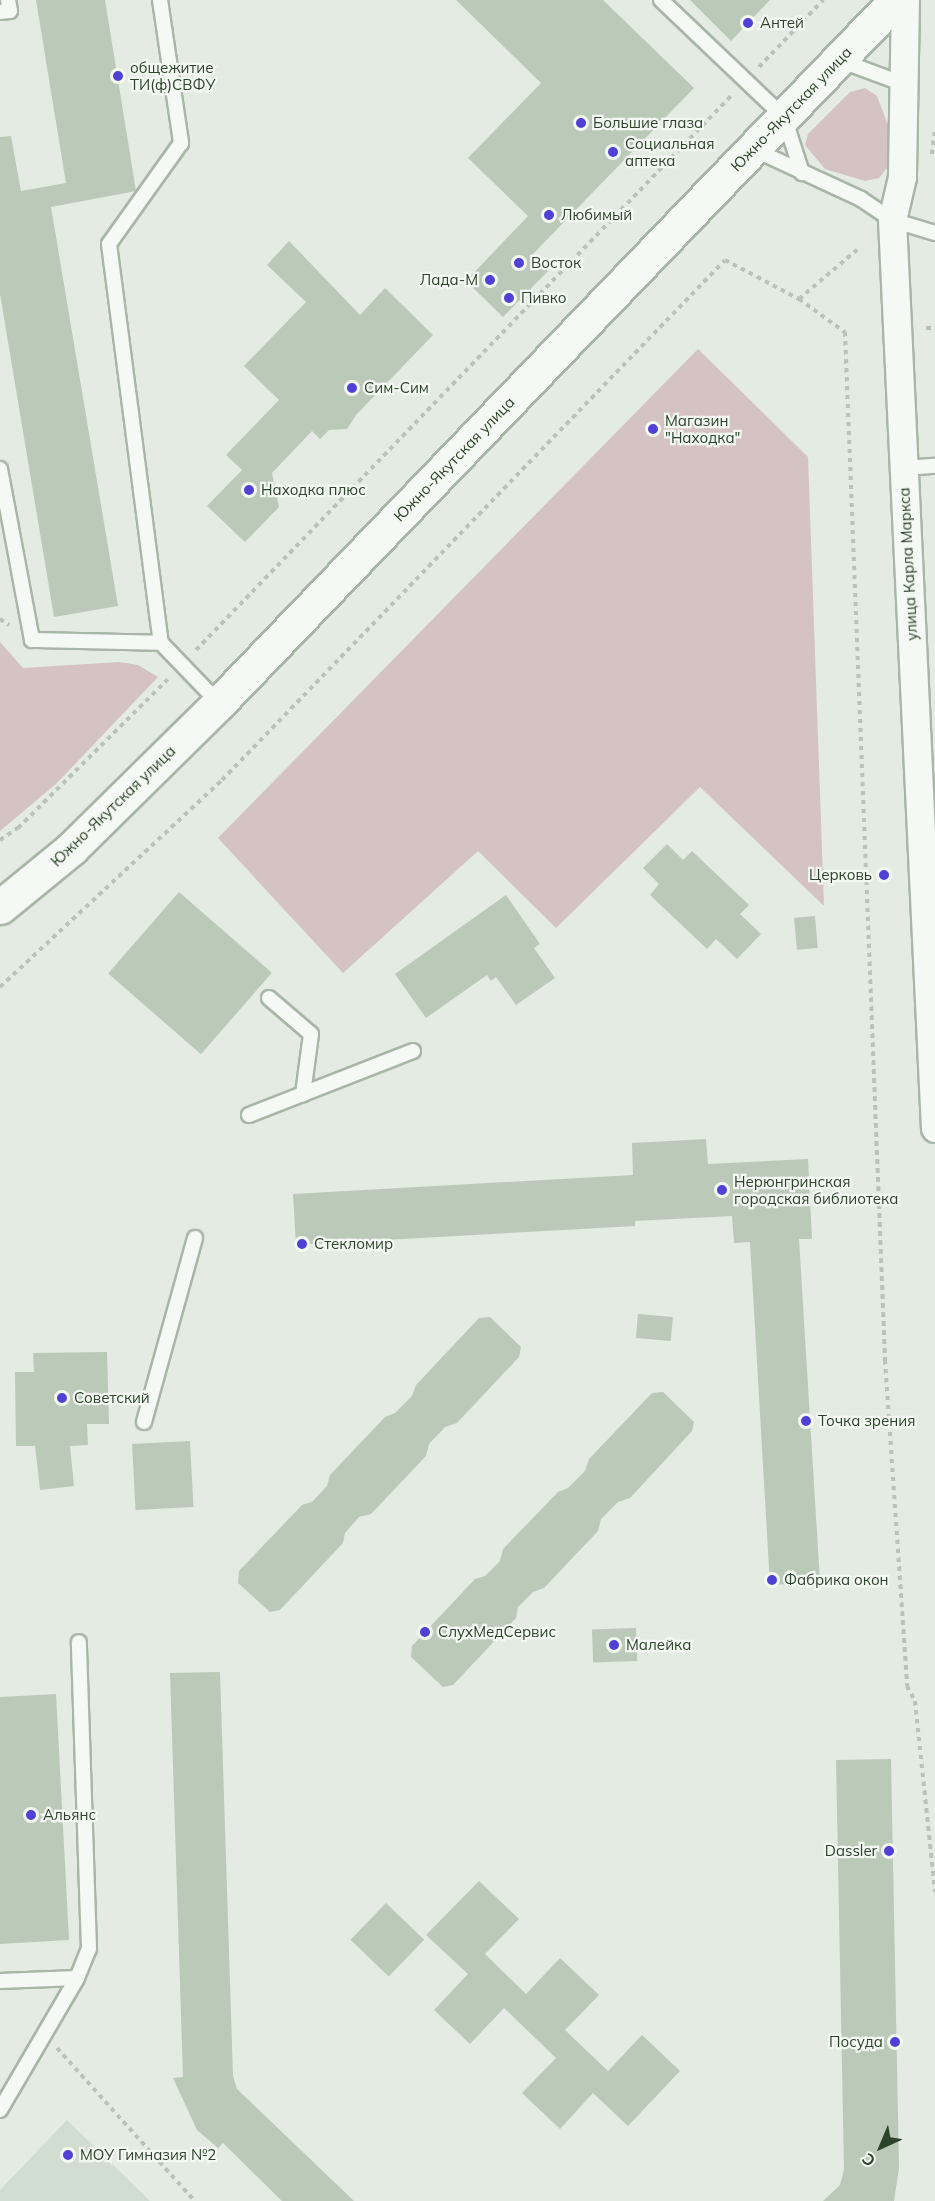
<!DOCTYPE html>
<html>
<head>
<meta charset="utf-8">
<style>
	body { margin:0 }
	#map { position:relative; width:935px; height:2201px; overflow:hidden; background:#e3ebe2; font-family:Mulish,sans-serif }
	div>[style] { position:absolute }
	.built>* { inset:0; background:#d1ddd0 }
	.green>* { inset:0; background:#d5c2c2 }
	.building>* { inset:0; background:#bbc9b9; transform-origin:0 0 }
	.path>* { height:4px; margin-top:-2px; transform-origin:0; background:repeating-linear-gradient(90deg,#b9c3b8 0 4.5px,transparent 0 9px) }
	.roads { filter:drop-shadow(2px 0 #a8b6a7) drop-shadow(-2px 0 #a8b6a7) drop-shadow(0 2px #a8b6a7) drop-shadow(0 -2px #a8b6a7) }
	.service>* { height:14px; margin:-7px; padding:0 7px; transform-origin:7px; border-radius:7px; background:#f5f9f5 }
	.minor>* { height:27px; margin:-13.5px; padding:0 13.5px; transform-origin:13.5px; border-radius:13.5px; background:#f5f9f5 }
	.tertiary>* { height:33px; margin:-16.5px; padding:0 16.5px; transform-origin:16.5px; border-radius:16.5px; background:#f5f9f5 }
	.dots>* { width:16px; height:16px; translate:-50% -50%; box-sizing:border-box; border:3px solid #f3f8f2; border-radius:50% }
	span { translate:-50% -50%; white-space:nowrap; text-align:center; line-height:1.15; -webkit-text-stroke:4.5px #f3f8f2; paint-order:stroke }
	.poi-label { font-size:15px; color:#2c4429 }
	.left { translate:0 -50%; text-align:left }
	.right { translate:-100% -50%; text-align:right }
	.street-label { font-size:15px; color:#2c4429 }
	.north { position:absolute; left:851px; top:2117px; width:60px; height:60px; -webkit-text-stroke:4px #f3f8f2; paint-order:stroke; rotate:224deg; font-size:16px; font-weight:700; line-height:24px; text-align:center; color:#2c4429 }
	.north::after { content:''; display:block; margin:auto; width:21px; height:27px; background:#2c4429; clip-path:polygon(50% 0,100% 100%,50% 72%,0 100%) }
</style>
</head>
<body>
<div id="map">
	<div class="built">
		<div style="clip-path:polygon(67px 2120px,150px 2201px,0 2201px,0 2190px)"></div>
	</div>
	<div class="green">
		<div style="clip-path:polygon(865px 88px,877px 96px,889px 128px,887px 168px,879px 178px,865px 181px,825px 169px,805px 145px,808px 134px,850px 92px)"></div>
		<div style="clip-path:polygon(698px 349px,808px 457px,824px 906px,700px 787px,556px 928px,478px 851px,343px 973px,218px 838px)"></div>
		<div style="clip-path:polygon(0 642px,23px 668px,119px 662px,138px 665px,158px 677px,56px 784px,0 831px)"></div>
	</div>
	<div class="building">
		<div style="clip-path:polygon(36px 0,105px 0,136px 191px,51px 207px,118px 606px,54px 617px,0 294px,0 137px,11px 136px,21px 191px,66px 183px)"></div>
		<div style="clip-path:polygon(456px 0,603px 0,694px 88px,532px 255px,548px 271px,503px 317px,466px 281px,528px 216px,468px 158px,541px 83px)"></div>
		<div style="clip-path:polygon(690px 0,770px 0,731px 41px)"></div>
		<div style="clip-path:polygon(289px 241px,360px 315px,385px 288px,433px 335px,356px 415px,347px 429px,329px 430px,320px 439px,312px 431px,272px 473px,279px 507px,245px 542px,207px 506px,242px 470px,226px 455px,279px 400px,244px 366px,306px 302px,267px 265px)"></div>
		<div style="clip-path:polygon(667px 844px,683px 860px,692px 851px,749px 905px,740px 914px,761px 934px,737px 959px,716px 939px,707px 949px,650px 895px,659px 884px,643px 868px)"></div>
		<div style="left:179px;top:892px;width:123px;height:108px;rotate:41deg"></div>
		<div style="clip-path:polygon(506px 895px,540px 944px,534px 948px,555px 978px,516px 1005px,496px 977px,491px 981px,487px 975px,426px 1018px,395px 974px)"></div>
		<div style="left:815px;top:916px;width:32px;height:21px;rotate:85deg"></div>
		<div style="clip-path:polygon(706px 1139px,708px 1164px,808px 1159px,812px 1239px,799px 1239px,820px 1582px,770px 1585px,750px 1242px,734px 1243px,732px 1216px,635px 1221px,635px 1226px,296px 1245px,293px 1194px,633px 1175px,632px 1143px)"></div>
		<div style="left:638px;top:1314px;width:35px;height:24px;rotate:5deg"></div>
		<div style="clip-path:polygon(490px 1317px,521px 1347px,519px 1357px,457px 1423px,445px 1427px,429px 1444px,426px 1456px,371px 1514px,359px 1517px,345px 1533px,343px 1543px,280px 1610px,270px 1612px,238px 1583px,239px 1571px,302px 1505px,312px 1502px,327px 1486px,330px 1475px,385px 1417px,395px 1413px,412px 1396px,416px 1385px,479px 1318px)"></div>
		<div style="clip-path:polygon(107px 1352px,109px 1424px,87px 1424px,88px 1445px,70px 1446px,74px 1486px,40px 1490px,35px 1446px,16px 1446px,15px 1372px,34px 1372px,33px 1353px)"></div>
		<div style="clip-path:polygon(663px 1392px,694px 1422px,692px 1431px,630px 1498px,618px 1502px,601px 1519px,598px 1531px,544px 1588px,533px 1592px,518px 1607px,516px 1618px,453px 1685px,443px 1687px,411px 1657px,412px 1646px,475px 1579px,485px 1576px,500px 1561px,503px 1549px,558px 1492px,568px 1488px,585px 1471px,589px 1459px,652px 1393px)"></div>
		<div style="left:190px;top:1441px;width:66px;height:58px;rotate:87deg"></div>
		<div style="left:636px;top:1628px;width:33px;height:44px;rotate:88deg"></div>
		<div style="clip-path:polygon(220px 1672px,233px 2076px,237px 2089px,354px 2201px,282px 2201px,223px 2143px,218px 2148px,197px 2130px,173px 2078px,183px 2077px,170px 1673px)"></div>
		<div style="clip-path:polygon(56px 1694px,69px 1940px,0 1944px,0 1697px)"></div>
		<div style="clip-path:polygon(891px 1759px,899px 2168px,894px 2201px,823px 2201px,840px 2185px,844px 2169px,836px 1760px)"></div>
		<div style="clip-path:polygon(479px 1881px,519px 1919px,485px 1954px,526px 1994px,560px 1958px,599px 1995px,565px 2030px,608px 2071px,642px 2035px,680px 2071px,628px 2126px,593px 2093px,560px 2129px,522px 2093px,556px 2058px,504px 2008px,470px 2044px,434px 2010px,468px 1974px,426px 1935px)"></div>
		<div style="left:386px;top:1903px;width:53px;height:51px;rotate:44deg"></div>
	</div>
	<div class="path">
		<div style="left:759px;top:67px;width:93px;rotate:-46.3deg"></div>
		<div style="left:932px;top:154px;width:23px;rotate:-83deg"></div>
		<div style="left:799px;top:299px;width:77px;rotate:-40.3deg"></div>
		<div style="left:926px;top:328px;width:9px"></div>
		<div style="left:0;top:619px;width:11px;rotate:34deg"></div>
		<div style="left:196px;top:650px;width:773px;rotate:-46deg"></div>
		<div style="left:0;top:840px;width:22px;rotate:-34deg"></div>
		<div style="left:18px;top:828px;width:211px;rotate:-44.8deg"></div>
		<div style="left:0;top:987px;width:304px;rotate:-43deg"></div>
		<div style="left:222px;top:780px;width:723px;rotate:-45.95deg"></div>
		<div style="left:725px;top:260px;width:84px;rotate:27.8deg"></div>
		<div style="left:799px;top:299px;width:57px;rotate:35.7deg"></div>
		<div style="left:845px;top:332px;width:1029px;rotate:87.77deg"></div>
		<div style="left:885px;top:1360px;width:327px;rotate:86.1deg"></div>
		<div style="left:907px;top:1686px;width:17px;rotate:62deg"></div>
		<div style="left:915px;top:1701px;width:192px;rotate:84deg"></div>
		<div style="left:57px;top:2048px;width:206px;rotate:48deg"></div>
	</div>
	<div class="roads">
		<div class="service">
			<div style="left:160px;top:0;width:145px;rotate:81.6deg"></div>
			<div style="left:181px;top:143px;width:124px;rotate:125.5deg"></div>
			<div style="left:109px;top:244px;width:402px;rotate:82.6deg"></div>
			<div style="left:161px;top:643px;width:83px;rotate:46deg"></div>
			<div style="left:661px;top:0;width:170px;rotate:43.6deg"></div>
			<div style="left:784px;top:117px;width:59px;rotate:72.2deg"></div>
			<div style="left:0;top:12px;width:10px;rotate:-6deg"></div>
			<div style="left:10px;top:11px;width:11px;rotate:-100deg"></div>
			<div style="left:839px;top:60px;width:66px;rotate:20.4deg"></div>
			<div style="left:753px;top:149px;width:119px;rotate:24.8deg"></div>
			<div style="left:861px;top:199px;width:37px;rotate:34deg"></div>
			<div style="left:892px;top:220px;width:45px;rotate:16.8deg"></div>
			<div style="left:904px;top:468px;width:31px;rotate:-4deg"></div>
			<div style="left:0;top:469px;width:174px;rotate:79.4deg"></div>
			<div style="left:32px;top:640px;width:129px;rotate:1.3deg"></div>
			<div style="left:269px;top:998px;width:55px;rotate:40.6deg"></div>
			<div style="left:311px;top:1034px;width:61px;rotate:97.6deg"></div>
			<div style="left:249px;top:1115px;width:176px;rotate:-21.3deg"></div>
			<div style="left:144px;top:1422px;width:191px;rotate:-74.5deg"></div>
			<div style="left:0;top:1981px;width:77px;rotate:-2.2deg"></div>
			<div style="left:77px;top:1978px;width:31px;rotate:-68deg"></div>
			<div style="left:89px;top:1949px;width:307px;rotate:-91.9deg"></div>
			<div style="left:0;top:2110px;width:153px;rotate:-59.7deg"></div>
		</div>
		<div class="minor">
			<div style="left:905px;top:0;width:177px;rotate:91deg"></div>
			<div style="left:902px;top:177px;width:44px;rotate:103.1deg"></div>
			<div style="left:892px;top:220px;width:909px;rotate:87.29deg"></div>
		</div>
		<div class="tertiary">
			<div style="left:0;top:907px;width:93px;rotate:-39.3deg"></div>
			<div style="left:72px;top:848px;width:206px;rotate:-44.6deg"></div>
			<div style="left:219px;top:703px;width:976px;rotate:-46.08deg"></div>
		</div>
	</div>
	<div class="dots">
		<div style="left:748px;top:23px;background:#5041d6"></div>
		<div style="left:118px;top:76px;background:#5041d6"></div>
		<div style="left:581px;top:123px;background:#5041d6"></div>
		<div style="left:613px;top:152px;background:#5041d6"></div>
		<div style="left:549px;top:215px;background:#5041d6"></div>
		<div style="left:519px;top:263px;background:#5041d6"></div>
		<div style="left:490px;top:280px;background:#5041d6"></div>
		<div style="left:509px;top:298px;background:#5041d6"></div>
		<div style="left:352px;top:388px;background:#5041d6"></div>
		<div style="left:653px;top:429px;background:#5041d6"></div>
		<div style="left:249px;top:490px;background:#5041d6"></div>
		<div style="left:884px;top:875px;background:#5041d6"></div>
		<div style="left:722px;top:1190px;background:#5041d6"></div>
		<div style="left:302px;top:1244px;background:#5041d6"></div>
		<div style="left:62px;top:1398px;background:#5041d6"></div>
		<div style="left:806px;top:1421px;background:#5041d6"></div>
		<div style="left:772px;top:1580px;background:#5041d6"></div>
		<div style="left:425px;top:1632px;background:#5041d6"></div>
		<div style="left:614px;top:1645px;background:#5041d6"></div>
		<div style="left:31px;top:1815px;background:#5041d6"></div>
		<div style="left:889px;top:1851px;background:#5041d6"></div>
		<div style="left:895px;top:2042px;background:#5041d6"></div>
		<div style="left:68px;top:2155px;background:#5041d6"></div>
	</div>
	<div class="poi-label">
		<span class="left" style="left:760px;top:23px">Антей</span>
		<span class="left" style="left:130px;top:76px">общежитие<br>ТИ(ф)СВФУ</span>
		<span class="left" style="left:593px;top:123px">Большие глаза</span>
		<span class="left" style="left:625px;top:152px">Социальная<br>аптека</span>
		<span class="left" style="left:561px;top:215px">Любимый</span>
		<span class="left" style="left:531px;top:263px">Восток</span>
		<span class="right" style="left:478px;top:280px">Лада-М</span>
		<span class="left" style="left:521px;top:298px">Пивко</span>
		<span class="left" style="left:364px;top:388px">Сим-Сим</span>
		<span class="left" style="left:665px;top:429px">Магазин<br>"Находка"</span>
		<span class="left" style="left:261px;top:490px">Находка плюс</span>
		<span class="right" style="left:872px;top:875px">Церковь</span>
		<span class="left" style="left:734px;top:1190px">Нерюнгринская<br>городская библиотека</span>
		<span class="left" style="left:314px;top:1244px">Стекломир</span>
		<span class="left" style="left:74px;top:1398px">Советский</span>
		<span class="left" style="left:818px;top:1421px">Точка зрения</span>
		<span class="left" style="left:784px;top:1580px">Фабрика окон</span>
		<span class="left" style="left:438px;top:1632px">СлухМедСервис</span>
		<span class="left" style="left:626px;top:1645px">Малейка</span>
		<span class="left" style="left:43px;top:1815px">Альянс</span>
		<span class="right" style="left:877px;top:1851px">Dassler</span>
		<span class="right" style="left:883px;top:2042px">Посуда</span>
		<span class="left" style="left:80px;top:2155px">МОУ Гимназия №2</span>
	</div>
	<div class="street-label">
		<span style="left:791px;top:109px;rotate:-46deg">Южно-Якутская улица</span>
		<span style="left:454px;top:459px;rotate:-46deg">Южно-Якутская улица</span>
		<span style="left:908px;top:564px;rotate:-93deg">улица Карла Маркса</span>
		<span style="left:113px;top:806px;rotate:-44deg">Южно-Якутская улица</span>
	</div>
	<div class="north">С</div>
</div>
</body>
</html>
